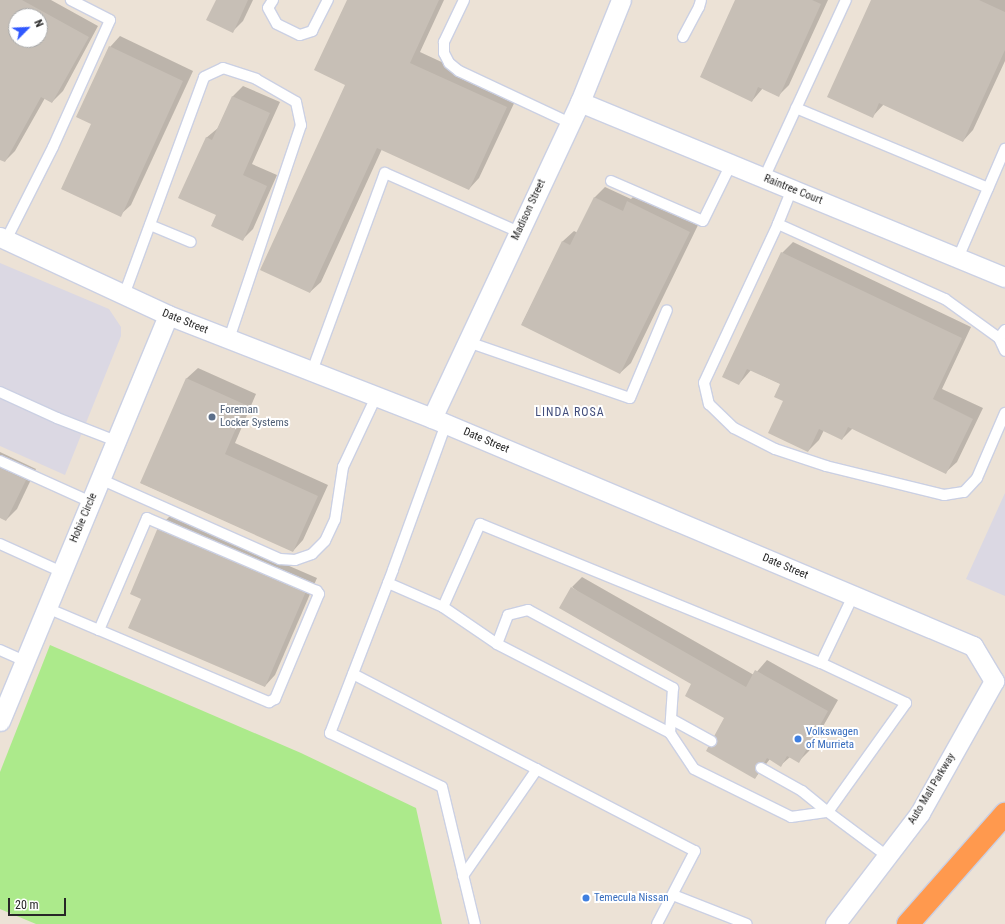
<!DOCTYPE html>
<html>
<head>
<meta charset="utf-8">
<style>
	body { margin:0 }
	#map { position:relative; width:1005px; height:924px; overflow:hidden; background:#ece2d6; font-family:"Roboto Condensed",sans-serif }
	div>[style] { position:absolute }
	.industrial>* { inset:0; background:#dbd8e3 }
	.green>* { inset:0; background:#acea8b }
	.shadow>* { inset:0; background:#0003 }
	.building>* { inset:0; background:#c7bfb6 }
	.roads { filter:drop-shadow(1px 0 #cbd0e3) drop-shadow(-1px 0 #cbd0e3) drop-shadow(0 1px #cbd0e3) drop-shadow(0 -1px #cbd0e3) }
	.lane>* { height:10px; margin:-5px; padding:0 5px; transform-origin:5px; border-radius:5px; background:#fff }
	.street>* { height:19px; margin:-9.5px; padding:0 9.5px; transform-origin:9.5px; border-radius:9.5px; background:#fff }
	.highway>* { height:22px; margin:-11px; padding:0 11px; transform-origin:11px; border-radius:11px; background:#ff994e }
	.dots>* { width:11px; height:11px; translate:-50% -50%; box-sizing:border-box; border:2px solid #fff; border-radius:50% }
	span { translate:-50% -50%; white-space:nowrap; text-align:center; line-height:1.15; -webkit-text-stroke:4px #fff; paint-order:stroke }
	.street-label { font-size:11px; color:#272727 }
	.service-label { font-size:11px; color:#4e5e75 }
	.left { translate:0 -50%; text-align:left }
	.shop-label { font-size:11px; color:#366cbe }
	.neighbourhood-label { font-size:12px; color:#434e7c; letter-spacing:1px }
	.north { position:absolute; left:8px; top:8px; width:40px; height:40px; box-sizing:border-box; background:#fff; border:1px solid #a9a9a9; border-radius:50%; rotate:66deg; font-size:11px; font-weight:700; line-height:16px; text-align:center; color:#272727 }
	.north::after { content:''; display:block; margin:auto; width:14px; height:18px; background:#3058ff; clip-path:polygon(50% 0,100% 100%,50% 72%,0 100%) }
	.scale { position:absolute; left:8px; top:898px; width:58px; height:18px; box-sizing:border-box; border:2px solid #272727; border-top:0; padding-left:5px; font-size:12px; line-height:14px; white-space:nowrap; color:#272727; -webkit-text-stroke:3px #fff; paint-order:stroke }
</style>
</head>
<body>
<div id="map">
	<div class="industrial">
		<div style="clip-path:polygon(0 263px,109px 309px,121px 327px,121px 336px,65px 475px,0 446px)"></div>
		<div style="clip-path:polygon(1005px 493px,1005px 596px,966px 579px)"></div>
	</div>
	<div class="green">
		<div style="clip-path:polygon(50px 645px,301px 753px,416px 808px,442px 924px,36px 924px,0 909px,0 772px)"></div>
	</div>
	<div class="shadow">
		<div style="clip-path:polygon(evenodd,0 0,51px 0,98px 26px,63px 91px,52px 102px,45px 98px,15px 151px,5px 161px,0 159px,0 0,16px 16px,40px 16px,40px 40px,16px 40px,16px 16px)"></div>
		<div style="clip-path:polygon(217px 0,253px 0,243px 21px,233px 31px)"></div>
		<div style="clip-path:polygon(348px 0,444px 0,420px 52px,517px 97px,479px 178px,469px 189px,382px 149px,321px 282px,310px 292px,347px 84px)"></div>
		<div style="clip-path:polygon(736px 0,828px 0,789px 85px,778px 96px,763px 88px,752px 101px)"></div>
		<div style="clip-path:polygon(872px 0,1005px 0,1005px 61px,973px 130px,963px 141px,884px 104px,873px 116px)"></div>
		<div style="clip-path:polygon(120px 36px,193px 71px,131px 205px,120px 215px,92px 124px,110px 47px)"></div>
		<div style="clip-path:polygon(243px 86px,280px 102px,252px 164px,277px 175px,253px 229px,242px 240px,217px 214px,206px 138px,218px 128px,233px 96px)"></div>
		<div style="clip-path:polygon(605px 187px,631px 199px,639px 191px,700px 221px,631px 363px,620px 373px,522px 324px,563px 241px,574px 231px,578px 233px,595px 197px)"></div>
		<div style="clip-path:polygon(793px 242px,971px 327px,942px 389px,983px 408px,957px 462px,946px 472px,853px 428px,842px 439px,824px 430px,819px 440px,808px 451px,784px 400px,781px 384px,751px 370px,739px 384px,782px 253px)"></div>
		<div style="clip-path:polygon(198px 368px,256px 394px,235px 443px,328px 485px,303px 540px,293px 551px,141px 483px,187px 378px)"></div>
		<div style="clip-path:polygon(0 452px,36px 469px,17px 509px,6px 520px,0 517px)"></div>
		<div style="clip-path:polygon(171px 515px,317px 578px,275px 675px,265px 686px,142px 598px,160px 526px)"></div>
		<div style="clip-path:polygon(582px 577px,754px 675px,767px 660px,838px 700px,809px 751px,799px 761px,790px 757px,781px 765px,770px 759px,755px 778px,726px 718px,693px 683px,572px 587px)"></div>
	</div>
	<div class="building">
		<div style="clip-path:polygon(evenodd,0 0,22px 0,89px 37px,52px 103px,41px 97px,5px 162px,0 160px,0 0,16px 16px,40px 16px,40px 40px,16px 40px,16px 16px)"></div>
		<div style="clip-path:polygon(216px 0,248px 0,233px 33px,206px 20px)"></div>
		<div style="clip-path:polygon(347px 0,439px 0,410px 63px,507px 107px,469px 190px,377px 148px,310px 293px,260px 270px,345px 85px,314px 70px)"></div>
		<div style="clip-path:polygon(735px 0,812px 0,821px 4px,779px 97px,758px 87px,752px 102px,700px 77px)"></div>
		<div style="clip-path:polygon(871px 0,979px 0,1005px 12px,1005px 50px,963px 142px,879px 103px,873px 118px,827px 97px)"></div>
		<div style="clip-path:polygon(109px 46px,183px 81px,121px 217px,61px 189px,91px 124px,76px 117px)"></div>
		<div style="clip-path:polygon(232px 96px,270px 113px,243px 175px,267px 186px,243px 241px,211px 226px,216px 215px,178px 198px,206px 137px,212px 140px)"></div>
		<div style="clip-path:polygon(594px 197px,623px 211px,627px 201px,690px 232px,620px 374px,521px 325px,562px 241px,570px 245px)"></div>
		<div style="clip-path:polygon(781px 252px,962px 338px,933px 399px,973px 419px,946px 474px,848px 427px,842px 440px,819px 429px,808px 452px,768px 433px,783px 401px,774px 397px,780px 384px,747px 369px,739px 385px,722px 377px)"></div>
		<div style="clip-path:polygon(186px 378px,246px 405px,225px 454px,318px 496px,293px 552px,140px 483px)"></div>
		<div style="clip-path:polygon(0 468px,26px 480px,6px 521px,0 518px)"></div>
		<div style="clip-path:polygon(159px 525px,307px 589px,265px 687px,128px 628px,141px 599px,130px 594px)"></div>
		<div style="clip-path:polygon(571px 587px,746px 687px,755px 670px,828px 711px,799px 763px,787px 756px,781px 767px,767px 758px,755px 779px,706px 751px,724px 718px,685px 696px,691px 684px,559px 608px)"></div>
	</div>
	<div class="roads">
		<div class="lane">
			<div style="left:273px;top:0;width:9px;rotate:122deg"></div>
			<div style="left:268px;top:8px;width:18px;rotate:61deg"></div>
			<div style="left:277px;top:24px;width:25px;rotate:26deg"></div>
			<div style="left:300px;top:35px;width:13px;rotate:-18deg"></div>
			<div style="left:312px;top:31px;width:35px;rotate:-63deg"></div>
			<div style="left:464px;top:0;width:47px;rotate:115.5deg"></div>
			<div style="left:444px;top:42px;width:11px;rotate:90deg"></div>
			<div style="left:444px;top:53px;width:11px;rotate:63deg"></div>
			<div style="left:449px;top:63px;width:13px;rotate:39deg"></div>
			<div style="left:459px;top:71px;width:123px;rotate:25.1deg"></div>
			<div style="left:683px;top:37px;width:34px;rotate:-62deg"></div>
			<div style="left:699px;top:7px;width:7px;rotate:-74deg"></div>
			<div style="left:796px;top:108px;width:208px;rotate:22.6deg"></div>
			<div style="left:764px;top:178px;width:196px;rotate:-65.3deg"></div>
			<div style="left:611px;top:181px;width:100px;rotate:23.5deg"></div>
			<div style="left:703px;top:221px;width:64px;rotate:-63.8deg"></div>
			<div style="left:792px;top:189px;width:38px;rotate:112deg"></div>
			<div style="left:778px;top:224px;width:183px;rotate:24.2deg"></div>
			<div style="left:945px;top:299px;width:67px;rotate:35.8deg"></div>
			<div style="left:999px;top:338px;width:10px;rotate:-53deg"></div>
			<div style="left:778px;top:224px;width:175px;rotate:115deg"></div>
			<div style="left:704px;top:383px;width:22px;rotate:77deg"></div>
			<div style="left:709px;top:404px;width:35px;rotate:44deg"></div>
			<div style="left:734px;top:428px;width:46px;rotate:27.1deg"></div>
			<div style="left:775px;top:449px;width:54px;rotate:18.4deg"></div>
			<div style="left:826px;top:466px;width:122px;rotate:13.8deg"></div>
			<div style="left:944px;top:495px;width:20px;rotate:-9deg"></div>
			<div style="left:964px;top:492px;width:19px;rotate:-47deg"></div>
			<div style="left:977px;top:478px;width:71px;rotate:-66.7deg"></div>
			<div style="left:150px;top:225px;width:44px;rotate:22.5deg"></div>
			<div style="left:6px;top:240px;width:104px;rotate:-63.2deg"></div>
			<div style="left:53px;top:147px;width:139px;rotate:-65.8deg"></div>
			<div style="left:110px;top:20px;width:44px;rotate:-152.9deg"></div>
			<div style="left:958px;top:258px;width:119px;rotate:-66.7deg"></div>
			<div style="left:124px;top:295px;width:232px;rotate:-69.8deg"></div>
			<div style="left:204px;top:77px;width:21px;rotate:-25deg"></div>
			<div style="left:223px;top:68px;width:35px;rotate:18deg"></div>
			<div style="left:256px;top:79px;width:46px;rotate:29.9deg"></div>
			<div style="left:296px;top:102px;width:24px;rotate:78deg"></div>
			<div style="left:301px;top:125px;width:226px;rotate:108.6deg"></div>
			<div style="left:999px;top:338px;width:14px;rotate:65deg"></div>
			<div style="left:468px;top:342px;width:171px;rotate:19.1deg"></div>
			<div style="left:630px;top:398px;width:95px;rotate:-67.2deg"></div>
			<div style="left:312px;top:371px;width:211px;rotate:-69.8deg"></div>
			<div style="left:385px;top:173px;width:146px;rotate:23.8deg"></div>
			<div style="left:0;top:392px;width:63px;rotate:24.5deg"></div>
			<div style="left:57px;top:418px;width:63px;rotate:21.3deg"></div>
			<div style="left:446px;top:424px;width:155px;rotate:110deg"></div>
			<div style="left:393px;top:570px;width:175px;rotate:111.1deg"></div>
			<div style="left:330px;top:733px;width:124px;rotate:25.7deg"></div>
			<div style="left:442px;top:787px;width:141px;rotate:76.5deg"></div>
			<div style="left:0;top:461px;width:100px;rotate:24.3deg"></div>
			<div style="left:100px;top:479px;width:197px;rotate:24deg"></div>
			<div style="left:280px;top:559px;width:15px;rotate:4deg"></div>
			<div style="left:295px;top:560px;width:18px;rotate:-19deg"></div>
			<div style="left:312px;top:554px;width:18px;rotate:-45deg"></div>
			<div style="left:325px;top:541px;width:23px;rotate:-65deg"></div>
			<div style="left:335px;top:520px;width:54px;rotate:-81.4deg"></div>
			<div style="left:343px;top:467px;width:77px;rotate:-64.8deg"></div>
			<div style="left:0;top:544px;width:68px;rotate:24.3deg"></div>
			<div style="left:388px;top:583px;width:60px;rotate:23.6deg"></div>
			<div style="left:443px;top:607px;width:65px;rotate:34.4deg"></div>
			<div style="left:497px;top:644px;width:195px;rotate:27.2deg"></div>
			<div style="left:670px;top:733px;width:43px;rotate:56.3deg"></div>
			<div style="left:694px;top:769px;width:108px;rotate:26.3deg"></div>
			<div style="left:791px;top:817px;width:37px;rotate:-8deg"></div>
			<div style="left:853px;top:596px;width:74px;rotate:115.5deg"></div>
			<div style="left:821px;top:663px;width:94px;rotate:25.2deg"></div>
			<div style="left:906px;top:703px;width:134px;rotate:125.6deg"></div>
			<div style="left:828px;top:812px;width:74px;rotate:36.7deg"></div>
			<div style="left:443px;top:607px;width:91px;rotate:-66deg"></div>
			<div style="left:480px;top:524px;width:368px;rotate:22.2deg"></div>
			<div style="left:47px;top:608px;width:56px;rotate:22.9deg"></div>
			<div style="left:99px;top:630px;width:185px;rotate:23deg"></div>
			<div style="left:269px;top:702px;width:7px;rotate:-27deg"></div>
			<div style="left:275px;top:699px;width:114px;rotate:-67.3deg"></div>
			<div style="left:319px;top:594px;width:4px;rotate:-124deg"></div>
			<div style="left:317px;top:591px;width:185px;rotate:-156.8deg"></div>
			<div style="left:147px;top:518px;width:122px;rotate:113.2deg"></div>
			<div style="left:497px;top:644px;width:31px;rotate:-69deg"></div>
			<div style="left:508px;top:615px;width:21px;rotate:-14deg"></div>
			<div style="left:528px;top:610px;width:165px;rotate:28.3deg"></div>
			<div style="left:673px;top:688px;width:45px;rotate:93.8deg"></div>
			<div style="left:0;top:650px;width:27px;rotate:24deg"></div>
			<div style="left:353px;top:674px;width:385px;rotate:27.4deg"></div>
			<div style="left:695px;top:851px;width:82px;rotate:117.5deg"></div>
			<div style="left:671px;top:719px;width:46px;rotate:28.8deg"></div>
			<div style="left:761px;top:768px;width:47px;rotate:29.3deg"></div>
			<div style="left:802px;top:791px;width:33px;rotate:39deg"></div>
			<div style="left:463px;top:876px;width:130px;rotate:-55.3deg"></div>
			<div style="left:673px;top:895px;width:79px;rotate:21.4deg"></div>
		</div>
		<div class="street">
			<div style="left:580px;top:102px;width:460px;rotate:22.4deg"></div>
			<div style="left:0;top:237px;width:185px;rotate:24.9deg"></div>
			<div style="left:168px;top:315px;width:283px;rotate:21.3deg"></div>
			<div style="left:432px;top:418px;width:587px;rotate:22.85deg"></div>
			<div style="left:973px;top:646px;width:41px;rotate:59deg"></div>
			<div style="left:994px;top:681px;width:151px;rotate:119.3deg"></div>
			<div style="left:920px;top:813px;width:140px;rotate:127.4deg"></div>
			<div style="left:432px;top:418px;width:349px;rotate:-64.9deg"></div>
			<div style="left:580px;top:102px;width:110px;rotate:-68.1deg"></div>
			<div style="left:0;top:721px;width:439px;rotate:-67.5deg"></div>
		</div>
		<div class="highway">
			<div style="left:908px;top:924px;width:147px;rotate:-48.6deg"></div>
		</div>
	</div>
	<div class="dots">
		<div style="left:212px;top:417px;background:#5c6f8a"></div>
		<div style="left:798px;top:739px;background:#3f7fe0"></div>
		<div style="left:586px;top:898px;background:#3f7fe0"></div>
	</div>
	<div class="street-label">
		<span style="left:793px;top:190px;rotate:22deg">Raintree Court</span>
		<span style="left:529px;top:210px;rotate:-65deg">Madison Street</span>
		<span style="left:185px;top:322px;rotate:22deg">Date Street</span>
		<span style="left:486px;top:441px;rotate:23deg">Date Street</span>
		<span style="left:84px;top:518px;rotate:-67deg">Hobie Circle</span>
		<span style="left:785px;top:567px;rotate:23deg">Date Street</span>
		<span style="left:932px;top:789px;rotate:-59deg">Auto Mall Parkway</span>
	</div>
	<div class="service-label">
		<span class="left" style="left:220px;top:417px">Foreman<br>Locker Systems</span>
	</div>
	<div class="shop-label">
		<span class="left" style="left:806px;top:739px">Volkswagen<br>of Murrieta</span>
		<span class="left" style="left:594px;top:898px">Temecula Nissan</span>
	</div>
	<div class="neighbourhood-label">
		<span style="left:570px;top:413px">LINDA ROSA</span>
	</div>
	<div class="north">N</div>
	<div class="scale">20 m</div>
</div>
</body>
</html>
